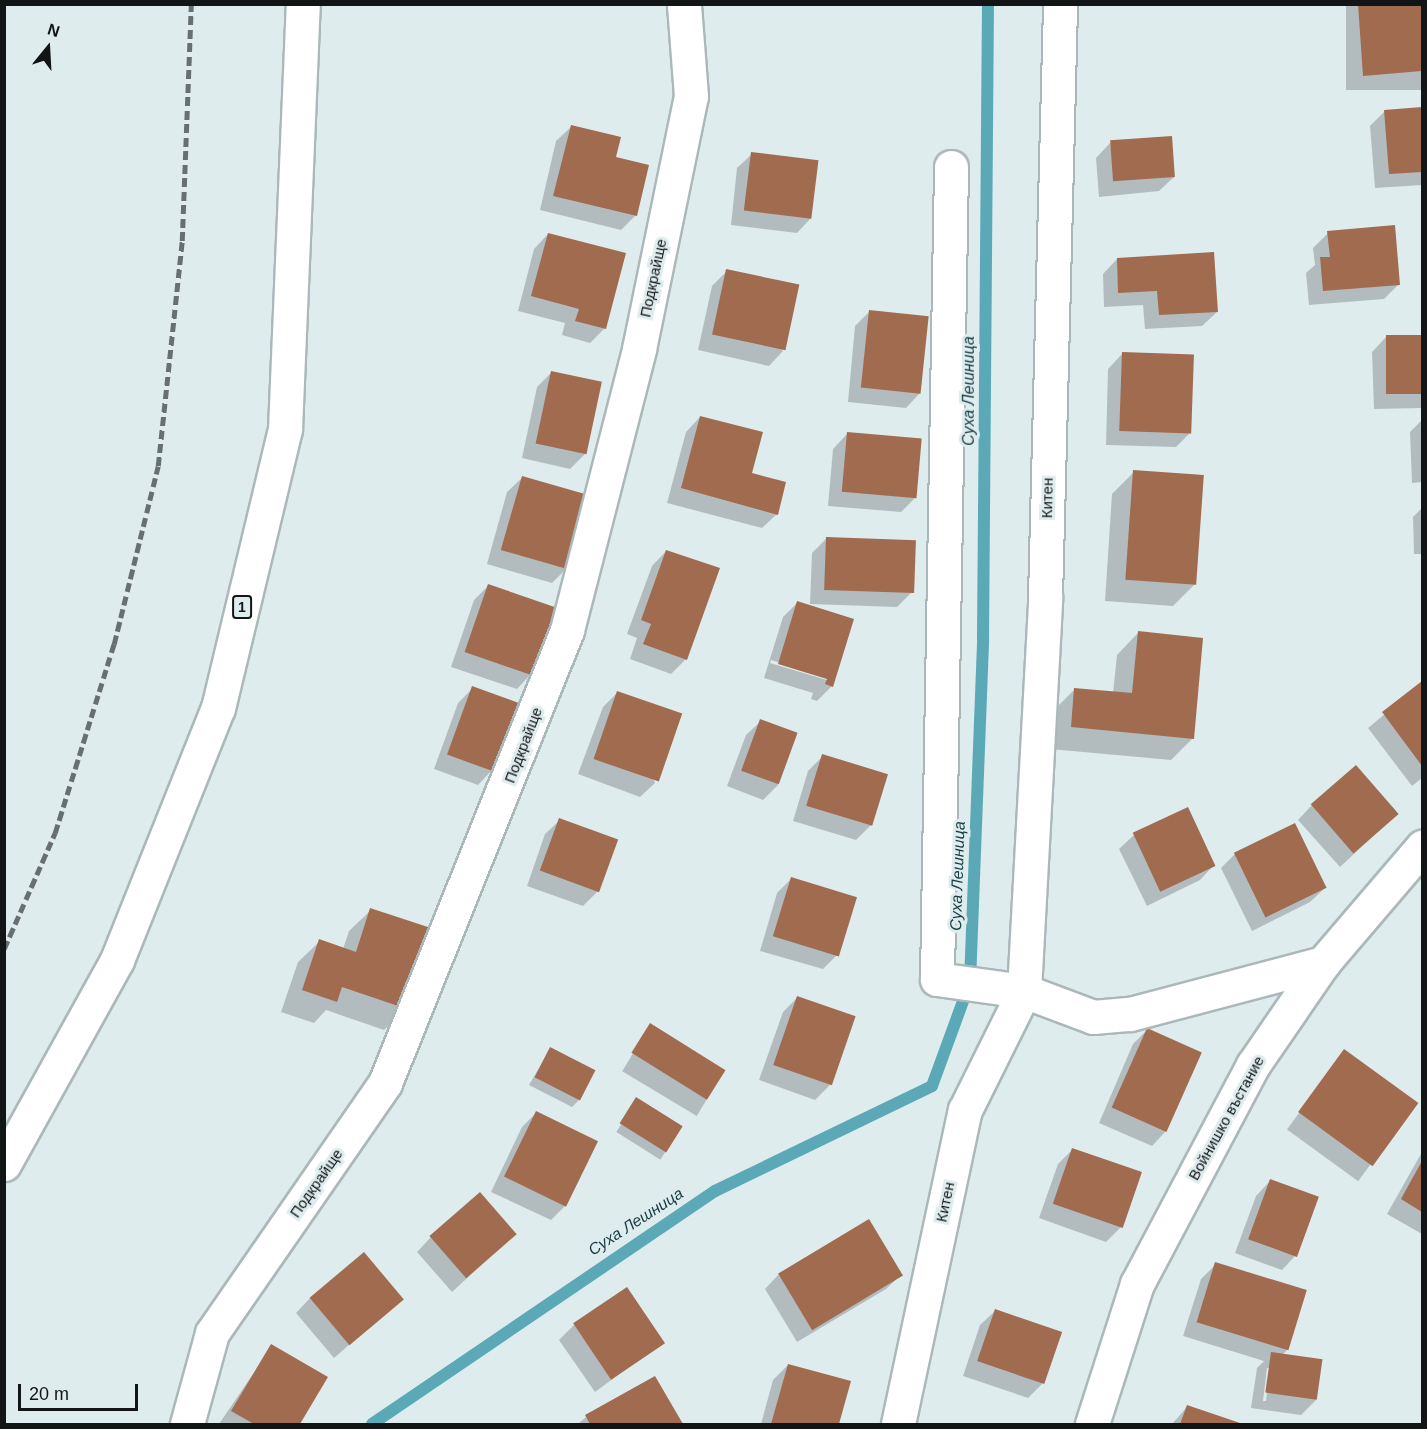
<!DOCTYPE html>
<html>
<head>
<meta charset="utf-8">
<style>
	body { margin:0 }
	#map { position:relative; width:1427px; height:1429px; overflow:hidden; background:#dfecee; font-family:Helvetica,sans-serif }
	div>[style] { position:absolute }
	.shadow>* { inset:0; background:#0003; transform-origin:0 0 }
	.stream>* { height:12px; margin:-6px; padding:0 6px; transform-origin:6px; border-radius:6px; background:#5ba9b6 }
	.building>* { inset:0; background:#a16b50; transform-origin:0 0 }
	.roads { filter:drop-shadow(2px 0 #abb8ba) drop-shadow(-2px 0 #abb8ba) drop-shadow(0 2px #abb8ba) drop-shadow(0 -2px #abb8ba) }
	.minor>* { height:33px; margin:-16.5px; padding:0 16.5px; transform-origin:16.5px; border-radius:16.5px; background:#fff }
	.highway>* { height:33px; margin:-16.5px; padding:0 16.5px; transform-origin:16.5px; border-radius:16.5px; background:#fff }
	.rail>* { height:4.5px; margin-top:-2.25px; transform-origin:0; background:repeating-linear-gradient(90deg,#676f70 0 9px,transparent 0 13.5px) }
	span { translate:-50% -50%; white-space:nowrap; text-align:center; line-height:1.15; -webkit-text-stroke:6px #dfecee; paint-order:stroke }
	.shield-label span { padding:2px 4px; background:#dfecee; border:2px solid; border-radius:4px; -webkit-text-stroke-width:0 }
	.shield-label { font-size:14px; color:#111516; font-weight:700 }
	.street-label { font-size:15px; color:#111516 }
	.water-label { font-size:16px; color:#163c42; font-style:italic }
	.frame { position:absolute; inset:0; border:6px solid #111516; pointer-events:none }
	.north { position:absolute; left:18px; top:18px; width:60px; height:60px; -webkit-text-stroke:4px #dfecee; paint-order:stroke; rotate:18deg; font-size:16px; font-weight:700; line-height:24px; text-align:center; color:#111516 }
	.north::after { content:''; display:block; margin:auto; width:21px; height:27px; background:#111516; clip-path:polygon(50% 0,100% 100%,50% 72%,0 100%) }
	.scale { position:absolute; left:18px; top:1384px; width:120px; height:27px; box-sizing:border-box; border:3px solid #111516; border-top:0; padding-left:8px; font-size:18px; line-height:21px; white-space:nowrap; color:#111516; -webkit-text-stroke:4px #dfecee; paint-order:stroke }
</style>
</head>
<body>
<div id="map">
	<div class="shadow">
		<div style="left:1346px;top:4px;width:76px;height:86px"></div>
		<div style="clip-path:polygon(1422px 109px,1422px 185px,1375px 188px,1370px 126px,1384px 112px)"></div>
		<div style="clip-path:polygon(571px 127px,614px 158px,636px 215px,621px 230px,540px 210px,556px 141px)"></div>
		<div style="clip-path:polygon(1110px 143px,1174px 177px,1159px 191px,1099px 197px,1096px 158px)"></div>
		<div style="clip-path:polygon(752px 154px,811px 218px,797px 233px,731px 225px,737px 168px)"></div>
		<div style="clip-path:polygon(1328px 233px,1399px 284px,1384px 299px,1309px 305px,1306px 273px,1315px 265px,1313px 248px)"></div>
		<div style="clip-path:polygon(548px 234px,605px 328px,590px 343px,562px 335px,565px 323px,518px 311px,534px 249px)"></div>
		<div style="clip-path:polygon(1117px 259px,1217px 312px,1202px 326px,1145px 329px,1143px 305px,1104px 307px,1103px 274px)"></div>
		<div style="clip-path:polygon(727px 271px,783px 351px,769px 366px,698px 350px,712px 286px)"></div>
		<div style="clip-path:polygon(869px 312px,920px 393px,906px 408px,848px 402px,855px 326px)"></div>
		<div style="clip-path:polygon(1422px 336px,1422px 408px,1374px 409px,1372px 352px,1386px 337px)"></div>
		<div style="clip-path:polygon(1122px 354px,1190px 433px,1176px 447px,1106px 445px,1108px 369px)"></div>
		<div style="clip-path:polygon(552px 372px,585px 454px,570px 469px,522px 458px,537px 387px)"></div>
		<div style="clip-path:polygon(700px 417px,777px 514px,762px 528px,667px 503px,686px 432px)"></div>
		<div style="clip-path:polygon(1422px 420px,1422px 482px,1412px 483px,1410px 432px)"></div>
		<div style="clip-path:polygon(847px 434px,916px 497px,901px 512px,828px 506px,833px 449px)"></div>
		<div style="clip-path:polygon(1134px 472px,1195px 584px,1173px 606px,1105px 601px,1112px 494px)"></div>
		<div style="clip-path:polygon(522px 478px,567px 568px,552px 583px,487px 564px,507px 492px)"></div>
		<div style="clip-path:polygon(1422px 508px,1422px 554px,1414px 554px,1413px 517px)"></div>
		<div style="clip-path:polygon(826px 539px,912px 592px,897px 607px,810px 604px,812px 553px)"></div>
		<div style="clip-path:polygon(666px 551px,686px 659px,671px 674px,630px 659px,637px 638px,627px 634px,652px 566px)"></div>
		<div style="clip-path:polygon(488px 586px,531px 674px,517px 689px,451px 667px,474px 600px)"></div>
		<div style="clip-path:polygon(evenodd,797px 603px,832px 686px,817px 701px,811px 699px,813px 693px,764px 678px,783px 617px,797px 603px,771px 660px,827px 677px,827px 680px,770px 663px,771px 660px)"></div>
		<div style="clip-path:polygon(1138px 633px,1193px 738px,1171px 760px,1050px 749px,1053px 711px,1075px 689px,1113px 693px,1117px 655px)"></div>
		<div style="clip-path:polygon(1422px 683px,1422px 778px,1412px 786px,1368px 728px)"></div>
		<div style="clip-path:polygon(473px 688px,492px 770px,478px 785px,434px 769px,458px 703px)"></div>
		<div style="clip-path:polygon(618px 692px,655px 783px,640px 797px,578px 774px,603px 707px)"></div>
		<div style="clip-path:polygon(761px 721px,778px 785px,763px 800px,727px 786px,746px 735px)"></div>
		<div style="clip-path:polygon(823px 756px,871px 825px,856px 840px,793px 821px,808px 771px)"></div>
		<div style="clip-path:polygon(1312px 805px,1397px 814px,1340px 867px,1298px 820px)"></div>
		<div style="clip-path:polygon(560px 820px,598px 891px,583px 906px,527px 886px,545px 834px)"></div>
		<div style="clip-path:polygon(1134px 835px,1214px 865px,1200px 880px,1147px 906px,1119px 849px)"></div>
		<div style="clip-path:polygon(1235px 854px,1325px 888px,1310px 902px,1252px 931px,1221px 868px)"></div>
		<div style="clip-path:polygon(792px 878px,838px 954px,823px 969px,760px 951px,777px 893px)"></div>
		<div style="clip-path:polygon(371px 910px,406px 1008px,384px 1030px,326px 1010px,314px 1023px,281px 1012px,298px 962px,320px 941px,343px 949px,349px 931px)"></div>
		<div style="clip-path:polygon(797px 998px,830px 1085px,815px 1100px,759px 1080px,783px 1012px)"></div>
		<div style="left:650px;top:1025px;width:87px;height:54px;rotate:31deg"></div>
		<div style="clip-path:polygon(1147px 1030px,1166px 1131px,1152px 1146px,1099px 1123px,1133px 1044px)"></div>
		<div style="clip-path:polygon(550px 1049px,579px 1100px,572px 1107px,529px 1085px)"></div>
		<div style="left:1344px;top:1051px;width:88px;height:97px;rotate:36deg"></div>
		<div style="left:637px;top:1099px;width:52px;height:39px;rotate:32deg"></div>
		<div style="clip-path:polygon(536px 1113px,596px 1142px,565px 1206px,551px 1220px,491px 1192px,522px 1127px)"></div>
		<div style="clip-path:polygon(1072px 1150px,1121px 1227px,1106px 1242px,1039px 1218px,1058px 1164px)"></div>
		<div style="clip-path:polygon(1422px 1152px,1422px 1234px,1387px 1214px)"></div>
		<div style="clip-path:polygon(1270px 1181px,1296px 1255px,1282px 1270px,1235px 1253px,1256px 1196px)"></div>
		<div style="clip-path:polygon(515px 1234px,452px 1292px,417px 1252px,431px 1237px)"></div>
		<div style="clip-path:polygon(evenodd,1216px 1264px,1288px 1349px,1282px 1355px,1316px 1400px,1301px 1415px,1251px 1408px,1257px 1368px,1264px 1361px,1183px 1336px,1201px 1279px,1216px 1264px,1267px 1368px,1270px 1368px,1266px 1401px,1263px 1401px,1267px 1368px)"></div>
		<div style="clip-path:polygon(779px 1274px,901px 1275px,886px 1289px,797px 1342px,765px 1289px)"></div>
		<div style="clip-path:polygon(310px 1298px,402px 1299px,334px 1358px,296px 1313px)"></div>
		<div style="clip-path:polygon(995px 1311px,1060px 1333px,1042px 1384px,1028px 1398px,963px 1376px,980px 1325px)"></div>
		<div style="clip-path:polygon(574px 1325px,663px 1342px,595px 1392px,559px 1340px)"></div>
		<div style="clip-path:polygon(272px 1346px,326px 1377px,298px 1424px,219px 1424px)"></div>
		<div style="clip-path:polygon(788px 1365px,849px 1382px,837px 1424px,761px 1424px,773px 1380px)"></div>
		<div style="clip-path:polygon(654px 1378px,681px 1424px,578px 1424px,586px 1417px)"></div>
		<div style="clip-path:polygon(1187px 1407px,1239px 1424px,1172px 1424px)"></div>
	</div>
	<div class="stream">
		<div style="left:372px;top:1424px;width:415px;rotate:-34.2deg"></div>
		<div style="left:715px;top:1191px;width:241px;rotate:-25.8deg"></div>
		<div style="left:932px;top:1086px;width:111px;rotate:-69.9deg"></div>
		<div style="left:970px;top:982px;width:343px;rotate:-87.8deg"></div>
		<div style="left:983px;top:639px;width:635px;rotate:-89.55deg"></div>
	</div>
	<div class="building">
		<div style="clip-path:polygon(1358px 4px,1422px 4px,1422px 71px,1363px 76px)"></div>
		<div style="clip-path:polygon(1422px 107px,1422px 172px,1389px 174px,1384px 110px)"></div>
		<div style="clip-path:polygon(571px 125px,621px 137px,616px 157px,649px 165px,637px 216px,553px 196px)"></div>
		<div style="left:1172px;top:136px;width:41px;height:62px;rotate:86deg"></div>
		<div style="left:751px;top:152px;width:68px;height:59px;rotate:7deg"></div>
		<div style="clip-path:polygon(1395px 225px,1400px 285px,1323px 291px,1320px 257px,1330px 257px,1327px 231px)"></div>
		<div style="clip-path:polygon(548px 233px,626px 253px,606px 329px,575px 321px,579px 309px,531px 296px)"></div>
		<div style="clip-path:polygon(1214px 252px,1218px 312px,1159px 315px,1157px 291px,1118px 293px,1117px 258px)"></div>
		<div style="left:726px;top:269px;width:75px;height:67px;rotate:12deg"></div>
		<div style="left:869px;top:310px;width:60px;height:78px;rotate:6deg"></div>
		<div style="left:1422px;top:335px;width:59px;height:36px;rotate:90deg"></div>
		<div style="left:1122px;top:352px;width:72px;height:79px;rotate:2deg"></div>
		<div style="left:551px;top:371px;width:52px;height:74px;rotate:12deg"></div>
		<div style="clip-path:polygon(700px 416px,763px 432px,752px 473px,786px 482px,778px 515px,681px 488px)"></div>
		<div style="left:847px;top:432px;width:75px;height:60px;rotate:5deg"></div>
		<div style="left:1133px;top:470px;width:71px;height:110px;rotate:4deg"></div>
		<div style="left:522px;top:476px;width:79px;height:77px;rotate:16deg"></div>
		<div style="left:826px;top:537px;width:90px;height:53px;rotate:2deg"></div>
		<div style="clip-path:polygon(666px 550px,720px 568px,687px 660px,643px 644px,651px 624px,641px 620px)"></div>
		<div style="left:488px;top:584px;width:72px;height:72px;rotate:19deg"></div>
		<div style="clip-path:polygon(797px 601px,854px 619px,833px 687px,825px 684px,827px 679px,778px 664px)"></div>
		<div style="clip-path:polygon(1138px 631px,1203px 638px,1194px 739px,1071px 727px,1074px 688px,1132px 693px)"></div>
		<div style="clip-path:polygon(1422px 681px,1422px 766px,1382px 712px)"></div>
		<div style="left:472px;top:686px;width:49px;height:73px;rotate:20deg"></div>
		<div style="left:617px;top:691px;width:69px;height:72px;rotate:19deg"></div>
		<div style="left:760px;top:719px;width:40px;height:55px;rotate:20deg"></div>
		<div style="left:822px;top:754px;width:69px;height:54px;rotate:17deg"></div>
		<div style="left:1356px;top:765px;width:65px;height:60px;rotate:49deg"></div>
		<div style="left:1188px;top:807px;width:65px;height:61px;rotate:65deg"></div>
		<div style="left:559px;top:818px;width:63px;height:56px;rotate:20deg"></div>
		<div style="left:1295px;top:823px;width:72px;height:68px;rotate:64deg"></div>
		<div style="left:791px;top:877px;width:69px;height:62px;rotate:17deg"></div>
		<div style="clip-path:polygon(370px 908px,434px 929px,407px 1009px,342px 987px,337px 1002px,302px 990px,319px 939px,356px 952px)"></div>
		<div style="left:797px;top:996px;width:62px;height:73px;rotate:19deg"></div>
		<div style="left:650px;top:1023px;width:89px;height:35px;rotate:32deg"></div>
		<div style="left:1147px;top:1028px;width:60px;height:87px;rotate:24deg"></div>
		<div style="left:550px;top:1047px;width:51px;height:34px;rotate:27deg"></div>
		<div style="left:1344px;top:1049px;width:92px;height:78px;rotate:36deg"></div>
		<div style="left:636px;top:1097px;width:55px;height:31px;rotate:32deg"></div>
		<div style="left:536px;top:1111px;width:69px;height:73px;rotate:26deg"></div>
		<div style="left:1072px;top:1148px;width:74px;height:59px;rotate:19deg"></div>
		<div style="clip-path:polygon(1422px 1161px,1422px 1212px,1401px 1199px)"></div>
		<div style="left:1270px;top:1179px;width:52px;height:64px;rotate:20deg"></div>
		<div style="left:480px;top:1192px;width:56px;height:67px;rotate:49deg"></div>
		<div style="left:869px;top:1219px;width:66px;height:106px;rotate:59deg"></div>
		<div style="left:364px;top:1252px;width:62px;height:71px;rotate:50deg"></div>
		<div style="left:1215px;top:1262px;width:96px;height:63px;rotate:17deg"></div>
		<div style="left:627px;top:1287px;width:68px;height:65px;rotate:56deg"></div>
		<div style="left:995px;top:1309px;width:71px;height:55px;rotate:19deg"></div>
		<div style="clip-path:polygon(271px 1344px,328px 1377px,300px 1424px,254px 1424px,231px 1411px)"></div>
		<div style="left:1271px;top:1352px;width:52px;height:41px;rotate:8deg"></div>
		<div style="clip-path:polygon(788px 1364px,851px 1381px,839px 1424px,771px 1424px)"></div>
		<div style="clip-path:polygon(655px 1376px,683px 1424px,590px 1424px,585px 1415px)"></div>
		<div style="clip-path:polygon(1187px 1405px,1243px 1424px,1180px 1424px)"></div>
	</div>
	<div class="roads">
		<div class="minor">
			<div style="left:951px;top:167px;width:812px;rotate:90.99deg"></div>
			<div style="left:937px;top:979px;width:88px;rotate:7.9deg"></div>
			<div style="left:1024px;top:991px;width:394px;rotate:-86.9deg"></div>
			<div style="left:1045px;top:598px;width:594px;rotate:-88.55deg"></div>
			<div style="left:187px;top:1424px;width:94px;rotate:-74.6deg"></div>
			<div style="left:212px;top:1333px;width:304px;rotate:-55.3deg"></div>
			<div style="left:385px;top:1083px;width:488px;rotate:-68.1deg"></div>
			<div style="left:567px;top:630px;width:290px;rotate:-75.6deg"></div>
			<div style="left:639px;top:349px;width:258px;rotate:-78.4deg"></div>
			<div style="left:691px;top:96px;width:92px;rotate:-94.4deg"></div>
			<div style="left:898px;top:1424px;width:321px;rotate:-78deg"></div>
			<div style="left:965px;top:1110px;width:133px;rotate:-63.6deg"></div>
			<div style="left:1024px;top:991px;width:74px;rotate:20.6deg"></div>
			<div style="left:1093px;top:1017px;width:37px;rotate:-5deg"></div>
			<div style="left:1130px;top:1014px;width:200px;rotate:-14.8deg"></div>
			<div style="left:1092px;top:1424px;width:147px;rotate:-72.2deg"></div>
			<div style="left:1137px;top:1284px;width:248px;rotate:-62.1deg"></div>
			<div style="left:1253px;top:1065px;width:124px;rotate:-55.5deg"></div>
			<div style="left:1323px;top:963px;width:153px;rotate:-49.5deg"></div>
		</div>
		<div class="highway">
			<div style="left:4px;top:1164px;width:233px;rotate:-61deg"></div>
			<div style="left:117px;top:960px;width:271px;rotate:-68.2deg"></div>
			<div style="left:218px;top:708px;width:287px;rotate:-76.5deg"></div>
			<div style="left:285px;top:429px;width:425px;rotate:-87.6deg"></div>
		</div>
	</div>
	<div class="rail">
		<div style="left:4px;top:949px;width:127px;rotate:-66.3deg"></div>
		<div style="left:55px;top:833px;width:198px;rotate:-72.7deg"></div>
		<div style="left:114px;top:644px;width:183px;rotate:-76.1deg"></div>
		<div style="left:158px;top:466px;width:226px;rotate:-83.9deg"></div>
		<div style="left:182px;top:241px;width:237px;rotate:-87.8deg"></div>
	</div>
	<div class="shield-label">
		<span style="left:242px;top:607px">1</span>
	</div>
	<div class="street-label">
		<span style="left:653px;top:278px;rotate:-78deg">Подкрайще</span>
		<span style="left:1047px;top:498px;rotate:-89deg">Китен</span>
		<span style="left:523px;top:745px;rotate:-69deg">Подкрайще</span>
		<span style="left:1226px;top:1118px;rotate:-61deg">Войнишко въстание</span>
		<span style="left:316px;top:1183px;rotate:-55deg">Подкрайще</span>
		<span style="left:945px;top:1202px;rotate:-78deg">Китен</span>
	</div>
	<div class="water-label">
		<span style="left:969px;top:391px;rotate:-90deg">Суха Лешница</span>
		<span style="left:958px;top:876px;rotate:-88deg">Суха Лешница</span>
		<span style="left:636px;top:1222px;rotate:-33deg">Суха Лешница</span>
	</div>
	<div class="frame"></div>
	<div class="north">N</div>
	<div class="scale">20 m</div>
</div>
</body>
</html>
